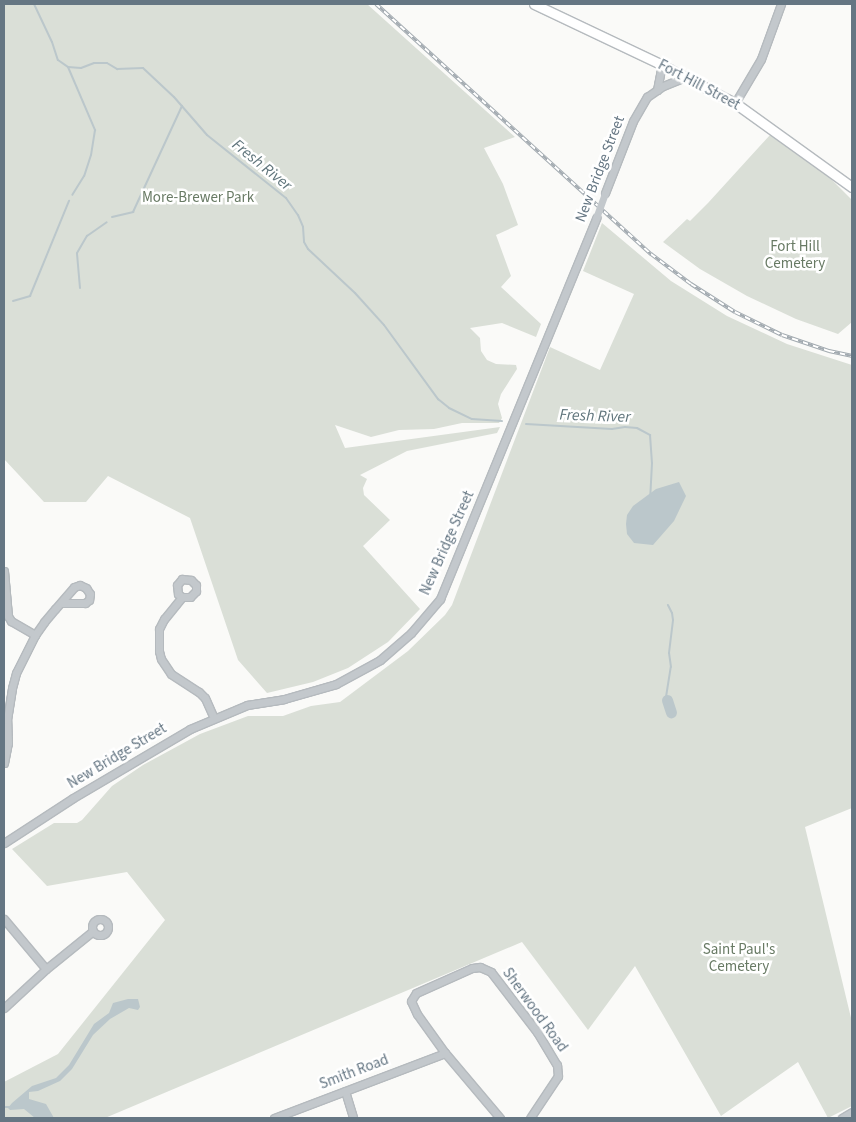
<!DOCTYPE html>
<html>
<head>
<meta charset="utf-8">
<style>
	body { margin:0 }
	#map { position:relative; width:856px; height:1122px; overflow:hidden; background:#fafaf8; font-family:"Source Sans 3",sans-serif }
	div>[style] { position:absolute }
	.green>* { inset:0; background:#dadfd7 }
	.water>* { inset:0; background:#bbc7cb }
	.stream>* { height:2px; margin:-1px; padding:0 1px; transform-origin:1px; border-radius:1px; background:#bbc7cb }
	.river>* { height:11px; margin:-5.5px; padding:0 5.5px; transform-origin:5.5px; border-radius:5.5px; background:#bbc7cb }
	.roads { filter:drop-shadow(1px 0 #b5babe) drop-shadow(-1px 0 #b5babe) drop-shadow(0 1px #b5babe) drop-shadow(0 -1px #b5babe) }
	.minor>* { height:7px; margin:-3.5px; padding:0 3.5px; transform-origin:3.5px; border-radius:3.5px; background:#c3c8cc }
	.minor>.ring { margin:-3.5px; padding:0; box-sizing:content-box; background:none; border:7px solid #c3c8cc; border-radius:50% }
	.major>* { height:9px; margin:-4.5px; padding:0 4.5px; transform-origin:4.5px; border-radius:4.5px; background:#fff }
	.rail>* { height:4px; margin-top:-2px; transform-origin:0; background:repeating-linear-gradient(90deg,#fff 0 5.5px,#a2aab0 0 11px); box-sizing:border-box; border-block:1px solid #a2aab0 }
	.minor-bridge>* { height:7px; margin:-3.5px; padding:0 3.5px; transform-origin:3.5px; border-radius:3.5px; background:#c3c8cc }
	span { translate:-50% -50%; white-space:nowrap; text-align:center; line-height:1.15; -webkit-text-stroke:5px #fff; paint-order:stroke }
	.street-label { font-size:15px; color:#657683 }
	.park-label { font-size:15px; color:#687a64 }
	.water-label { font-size:16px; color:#60757c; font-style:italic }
	.frame { position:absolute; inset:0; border:5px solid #657683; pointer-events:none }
</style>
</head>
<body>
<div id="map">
	<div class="green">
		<div style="clip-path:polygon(4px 4px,367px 4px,515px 137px,484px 148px,503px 184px,518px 225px,496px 235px,511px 276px,501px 287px,541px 324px,536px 337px,502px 323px,470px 328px,480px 338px,481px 351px,487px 360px,496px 364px,516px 365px,517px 369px,501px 394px,498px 404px,502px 418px,499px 423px,462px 423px,434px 429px,399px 430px,371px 437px,335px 425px,345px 448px,500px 427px,497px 433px,407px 451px,360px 475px,367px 479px,363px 488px,364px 495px,390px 520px,363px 546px,420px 609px,388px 642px,348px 668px,313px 682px,267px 693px,238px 660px,190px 518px,108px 476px,86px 502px,44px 502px,4px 459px)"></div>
		<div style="clip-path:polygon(770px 135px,829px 177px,852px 200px,852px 322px,838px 334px,796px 319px,747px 296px,700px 269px,663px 242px,687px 219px,690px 221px,708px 203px)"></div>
		<div style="clip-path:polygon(602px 223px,671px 281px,727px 316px,787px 344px,852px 365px,852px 808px,805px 827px,852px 1022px,852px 1106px,828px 1118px,798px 1062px,721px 1116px,635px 966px,588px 1030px,522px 942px,105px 1118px,4px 1118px,4px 1082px,58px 1054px,165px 920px,127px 872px,47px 886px,12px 849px,54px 823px,77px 823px,82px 820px,112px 786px,143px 765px,200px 734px,248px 716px,283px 716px,311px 706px,340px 702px,408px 651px,445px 615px,452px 605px,550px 347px,600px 370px,634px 294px,583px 271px)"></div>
	</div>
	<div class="water">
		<div style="clip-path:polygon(679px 482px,686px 496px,674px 521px,653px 545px,634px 543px,627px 534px,626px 524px,627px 515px,633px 506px,656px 489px)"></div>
		<div style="clip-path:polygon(128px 999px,138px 999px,140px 1007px,138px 1010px,129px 1008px,110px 1019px,93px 1035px,72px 1069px,60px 1081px,38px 1091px,29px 1092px,29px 1099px,46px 1104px,54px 1118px,35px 1118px,24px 1109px,10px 1110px,8px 1108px,12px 1103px,32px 1086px,56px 1078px,69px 1065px,94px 1024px,109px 1013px,113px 1003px)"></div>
	</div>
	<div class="stream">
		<div style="left:34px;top:4px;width:42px;rotate:64.7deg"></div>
		<div style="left:52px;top:42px;width:19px;rotate:72deg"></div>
		<div style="left:58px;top:60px;width:12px;rotate:35deg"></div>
		<div style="left:68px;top:67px;width:13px;rotate:4deg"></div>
		<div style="left:81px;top:68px;width:14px;rotate:-21deg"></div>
		<div style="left:94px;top:63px;width:13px"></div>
		<div style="left:107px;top:63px;width:12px;rotate:31deg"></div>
		<div style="left:117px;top:69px;width:26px;rotate:-2deg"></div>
		<div style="left:143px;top:68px;width:42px;rotate:43.1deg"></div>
		<div style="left:174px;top:97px;width:50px;rotate:49deg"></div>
		<div style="left:207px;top:135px;width:101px;rotate:38.6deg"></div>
		<div style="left:286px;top:198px;width:21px;rotate:55deg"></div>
		<div style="left:298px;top:215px;width:13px;rotate:67deg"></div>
		<div style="left:303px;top:227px;width:15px;rotate:86deg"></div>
		<div style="left:304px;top:242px;width:8px;rotate:60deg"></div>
		<div style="left:308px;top:249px;width:64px;rotate:43.1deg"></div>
		<div style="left:355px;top:293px;width:43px;rotate:47.8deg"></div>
		<div style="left:384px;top:325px;width:92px;rotate:53.9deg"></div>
		<div style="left:438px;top:399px;width:14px;rotate:39deg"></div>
		<div style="left:449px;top:408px;width:25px;rotate:26deg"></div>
		<div style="left:472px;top:419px;width:30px;rotate:4deg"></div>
		<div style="left:68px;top:67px;width:69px;rotate:66.8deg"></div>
		<div style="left:95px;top:130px;width:25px;rotate:99deg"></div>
		<div style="left:91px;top:155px;width:22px;rotate:108deg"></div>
		<div style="left:84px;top:176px;width:22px;rotate:122deg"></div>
		<div style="left:112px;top:217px;width:22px;rotate:-13deg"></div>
		<div style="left:133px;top:212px;width:117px;rotate:-65.2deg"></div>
		<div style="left:80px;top:288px;width:35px;rotate:-95deg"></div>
		<div style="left:77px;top:253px;width:20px;rotate:-60deg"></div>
		<div style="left:87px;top:236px;width:24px;rotate:-35deg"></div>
		<div style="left:4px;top:296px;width:1px;rotate:90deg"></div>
		<div style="left:13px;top:301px;width:18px;rotate:-16deg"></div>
		<div style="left:30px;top:296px;width:103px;rotate:-67.7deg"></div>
		<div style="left:526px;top:424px;width:86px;rotate:3.3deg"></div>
		<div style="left:612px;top:429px;width:13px;rotate:-9deg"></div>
		<div style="left:625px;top:427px;width:12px;rotate:5deg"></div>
		<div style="left:637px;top:428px;width:15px;rotate:28deg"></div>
		<div style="left:650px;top:435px;width:28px;rotate:86deg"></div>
		<div style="left:652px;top:463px;width:33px;rotate:93deg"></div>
		<div style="left:666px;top:697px;width:30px;rotate:-81deg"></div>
		<div style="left:671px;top:667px;width:14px;rotate:-98deg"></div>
		<div style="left:669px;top:653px;width:33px;rotate:-83deg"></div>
		<div style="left:673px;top:620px;width:7px;rotate:-98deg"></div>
		<div style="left:672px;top:613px;width:9px;rotate:-117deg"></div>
		<div style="left:4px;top:1107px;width:6px"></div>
	</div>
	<div class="river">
		<div style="left:667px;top:700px;width:13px;rotate:72deg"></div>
	</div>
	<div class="roads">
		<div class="minor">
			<div style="left:657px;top:90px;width:25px;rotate:-79deg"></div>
			<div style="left:735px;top:103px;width:51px;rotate:-59.4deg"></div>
			<div style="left:761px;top:59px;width:59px;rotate:-70deg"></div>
			<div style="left:605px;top:193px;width:77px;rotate:-68.7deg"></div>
			<div style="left:633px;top:121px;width:28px;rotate:-60deg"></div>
			<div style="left:647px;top:97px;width:19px;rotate:-35deg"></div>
			<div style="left:663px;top:86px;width:24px;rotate:-22deg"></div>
			<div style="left:4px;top:571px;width:45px;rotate:84.9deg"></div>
			<div style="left:8px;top:616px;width:6px;rotate:59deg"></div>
			<div style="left:11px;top:621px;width:28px;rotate:30deg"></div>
			<div style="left:182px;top:597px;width:5px;rotate:-143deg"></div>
			<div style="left:178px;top:594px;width:9px;rotate:-96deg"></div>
			<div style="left:177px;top:585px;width:8px;rotate:-50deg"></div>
			<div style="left:182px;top:579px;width:9px;rotate:6deg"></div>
			<div style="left:191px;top:580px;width:7px;rotate:45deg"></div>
			<div style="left:196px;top:585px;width:6px;rotate:90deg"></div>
			<div style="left:196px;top:591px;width:8px;rotate:135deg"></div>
			<div style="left:190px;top:597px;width:8px;rotate:180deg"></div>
			<div style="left:182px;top:597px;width:28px;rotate:129deg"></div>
			<div style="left:164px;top:619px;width:11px;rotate:117deg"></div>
			<div style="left:159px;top:629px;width:22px;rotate:90deg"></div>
			<div style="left:159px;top:651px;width:8px;rotate:76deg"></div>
			<div style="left:161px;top:659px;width:18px;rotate:56deg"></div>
			<div style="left:171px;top:674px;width:33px;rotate:33deg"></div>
			<div style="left:199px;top:692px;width:8px;rotate:45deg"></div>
			<div style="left:205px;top:698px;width:22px;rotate:66deg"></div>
			<div style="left:4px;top:763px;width:20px;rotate:-79deg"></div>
			<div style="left:8px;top:743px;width:23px;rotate:-92deg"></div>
			<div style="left:7px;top:720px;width:32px;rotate:-81deg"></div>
			<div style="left:12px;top:688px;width:16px;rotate:-75deg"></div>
			<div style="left:16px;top:673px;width:42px;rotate:-63.4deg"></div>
			<div style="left:35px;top:635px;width:16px;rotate:-55deg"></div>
			<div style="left:44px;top:622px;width:17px;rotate:-50deg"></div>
			<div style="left:55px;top:609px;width:29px;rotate:-49deg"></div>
			<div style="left:74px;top:587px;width:6px;rotate:-18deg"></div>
			<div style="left:80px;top:585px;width:7px;rotate:27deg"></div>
			<div style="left:86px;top:588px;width:7px;rotate:56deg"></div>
			<div style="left:90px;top:594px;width:6px;rotate:99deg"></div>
			<div style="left:89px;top:600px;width:5px;rotate:143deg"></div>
			<div style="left:85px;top:603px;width:24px;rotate:180deg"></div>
			<div style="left:4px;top:843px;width:82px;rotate:-33.1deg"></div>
			<div style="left:73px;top:798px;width:136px;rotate:-30.5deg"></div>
			<div style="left:190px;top:729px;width:62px;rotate:-22.8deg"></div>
			<div style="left:247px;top:705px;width:37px;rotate:-9deg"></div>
			<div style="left:284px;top:699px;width:54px;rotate:-16.1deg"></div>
			<div style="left:336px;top:684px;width:50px;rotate:-28.6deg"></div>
			<div style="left:380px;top:660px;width:41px;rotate:-41.1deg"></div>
			<div style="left:411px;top:633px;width:45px;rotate:-49.5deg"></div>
			<div style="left:440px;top:599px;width:412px;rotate:-67.7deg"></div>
			<div class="ring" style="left:92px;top:919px;width:9px;height:9px"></div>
			<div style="left:4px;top:919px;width:65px;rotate:50deg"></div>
			<div style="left:46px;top:969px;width:60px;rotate:-39deg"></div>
			<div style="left:4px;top:1008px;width:57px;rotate:-42.9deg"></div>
			<div style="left:345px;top:1091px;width:28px;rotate:73deg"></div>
			<div style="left:274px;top:1118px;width:183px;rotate:-20.8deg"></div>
			<div style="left:500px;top:1118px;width:85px;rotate:-130.2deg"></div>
			<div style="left:445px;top:1053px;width:48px;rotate:-125.7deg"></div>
			<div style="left:417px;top:1014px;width:14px;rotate:-115deg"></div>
			<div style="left:411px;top:1001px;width:9px;rotate:-58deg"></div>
			<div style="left:416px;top:993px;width:61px;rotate:-24.1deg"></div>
			<div style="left:472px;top:968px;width:8px;rotate:-7deg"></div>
			<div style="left:480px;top:967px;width:12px;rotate:24deg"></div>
			<div style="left:491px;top:972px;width:76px;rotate:52.5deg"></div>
			<div style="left:537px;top:1032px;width:39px;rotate:59deg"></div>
			<div style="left:557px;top:1065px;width:11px;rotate:85deg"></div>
			<div style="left:558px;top:1076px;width:50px;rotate:123.7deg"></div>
			<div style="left:842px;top:1118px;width:12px;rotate:-31deg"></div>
		</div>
		<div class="major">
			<div style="left:534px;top:4px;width:137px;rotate:25.4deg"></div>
			<div style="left:658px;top:63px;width:87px;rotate:27.5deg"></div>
			<div style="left:735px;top:103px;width:144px;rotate:35.7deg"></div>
		</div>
	</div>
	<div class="rail">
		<div style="left:376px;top:4px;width:372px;rotate:42.3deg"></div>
		<div style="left:651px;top:254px;width:50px;rotate:36.9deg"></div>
		<div style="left:691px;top:284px;width:52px;rotate:32.5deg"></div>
		<div style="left:735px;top:312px;width:52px;rotate:26.1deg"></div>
		<div style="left:782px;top:335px;width:50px;rotate:18.8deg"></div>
		<div style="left:829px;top:351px;width:24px;rotate:12deg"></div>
	</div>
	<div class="minor-bridge">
		<div style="left:596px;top:218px;width:27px;rotate:-70deg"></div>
	</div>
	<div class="street-label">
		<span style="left:699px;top:85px;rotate:28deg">Fort Hill Street</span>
		<span style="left:600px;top:169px;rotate:-69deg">New Bridge Street</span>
		<span style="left:447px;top:543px;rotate:-66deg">New Bridge Street</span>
		<span style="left:117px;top:756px;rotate:-31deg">New Bridge Street</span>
		<span style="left:535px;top:1010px;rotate:54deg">Sherwood Road</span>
		<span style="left:354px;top:1072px;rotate:-21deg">Smith Road</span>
	</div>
	<div class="park-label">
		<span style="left:198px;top:198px">More-Brewer Park</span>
		<span style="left:795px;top:255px">Fort Hill<br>Cemetery</span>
		<span style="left:739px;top:958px">Saint Paul's<br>Cemetery</span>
	</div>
	<div class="water-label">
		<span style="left:262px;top:165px;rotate:39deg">Fresh River</span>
		<span style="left:595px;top:416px;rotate:2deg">Fresh River</span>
	</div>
	<div class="frame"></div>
</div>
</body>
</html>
